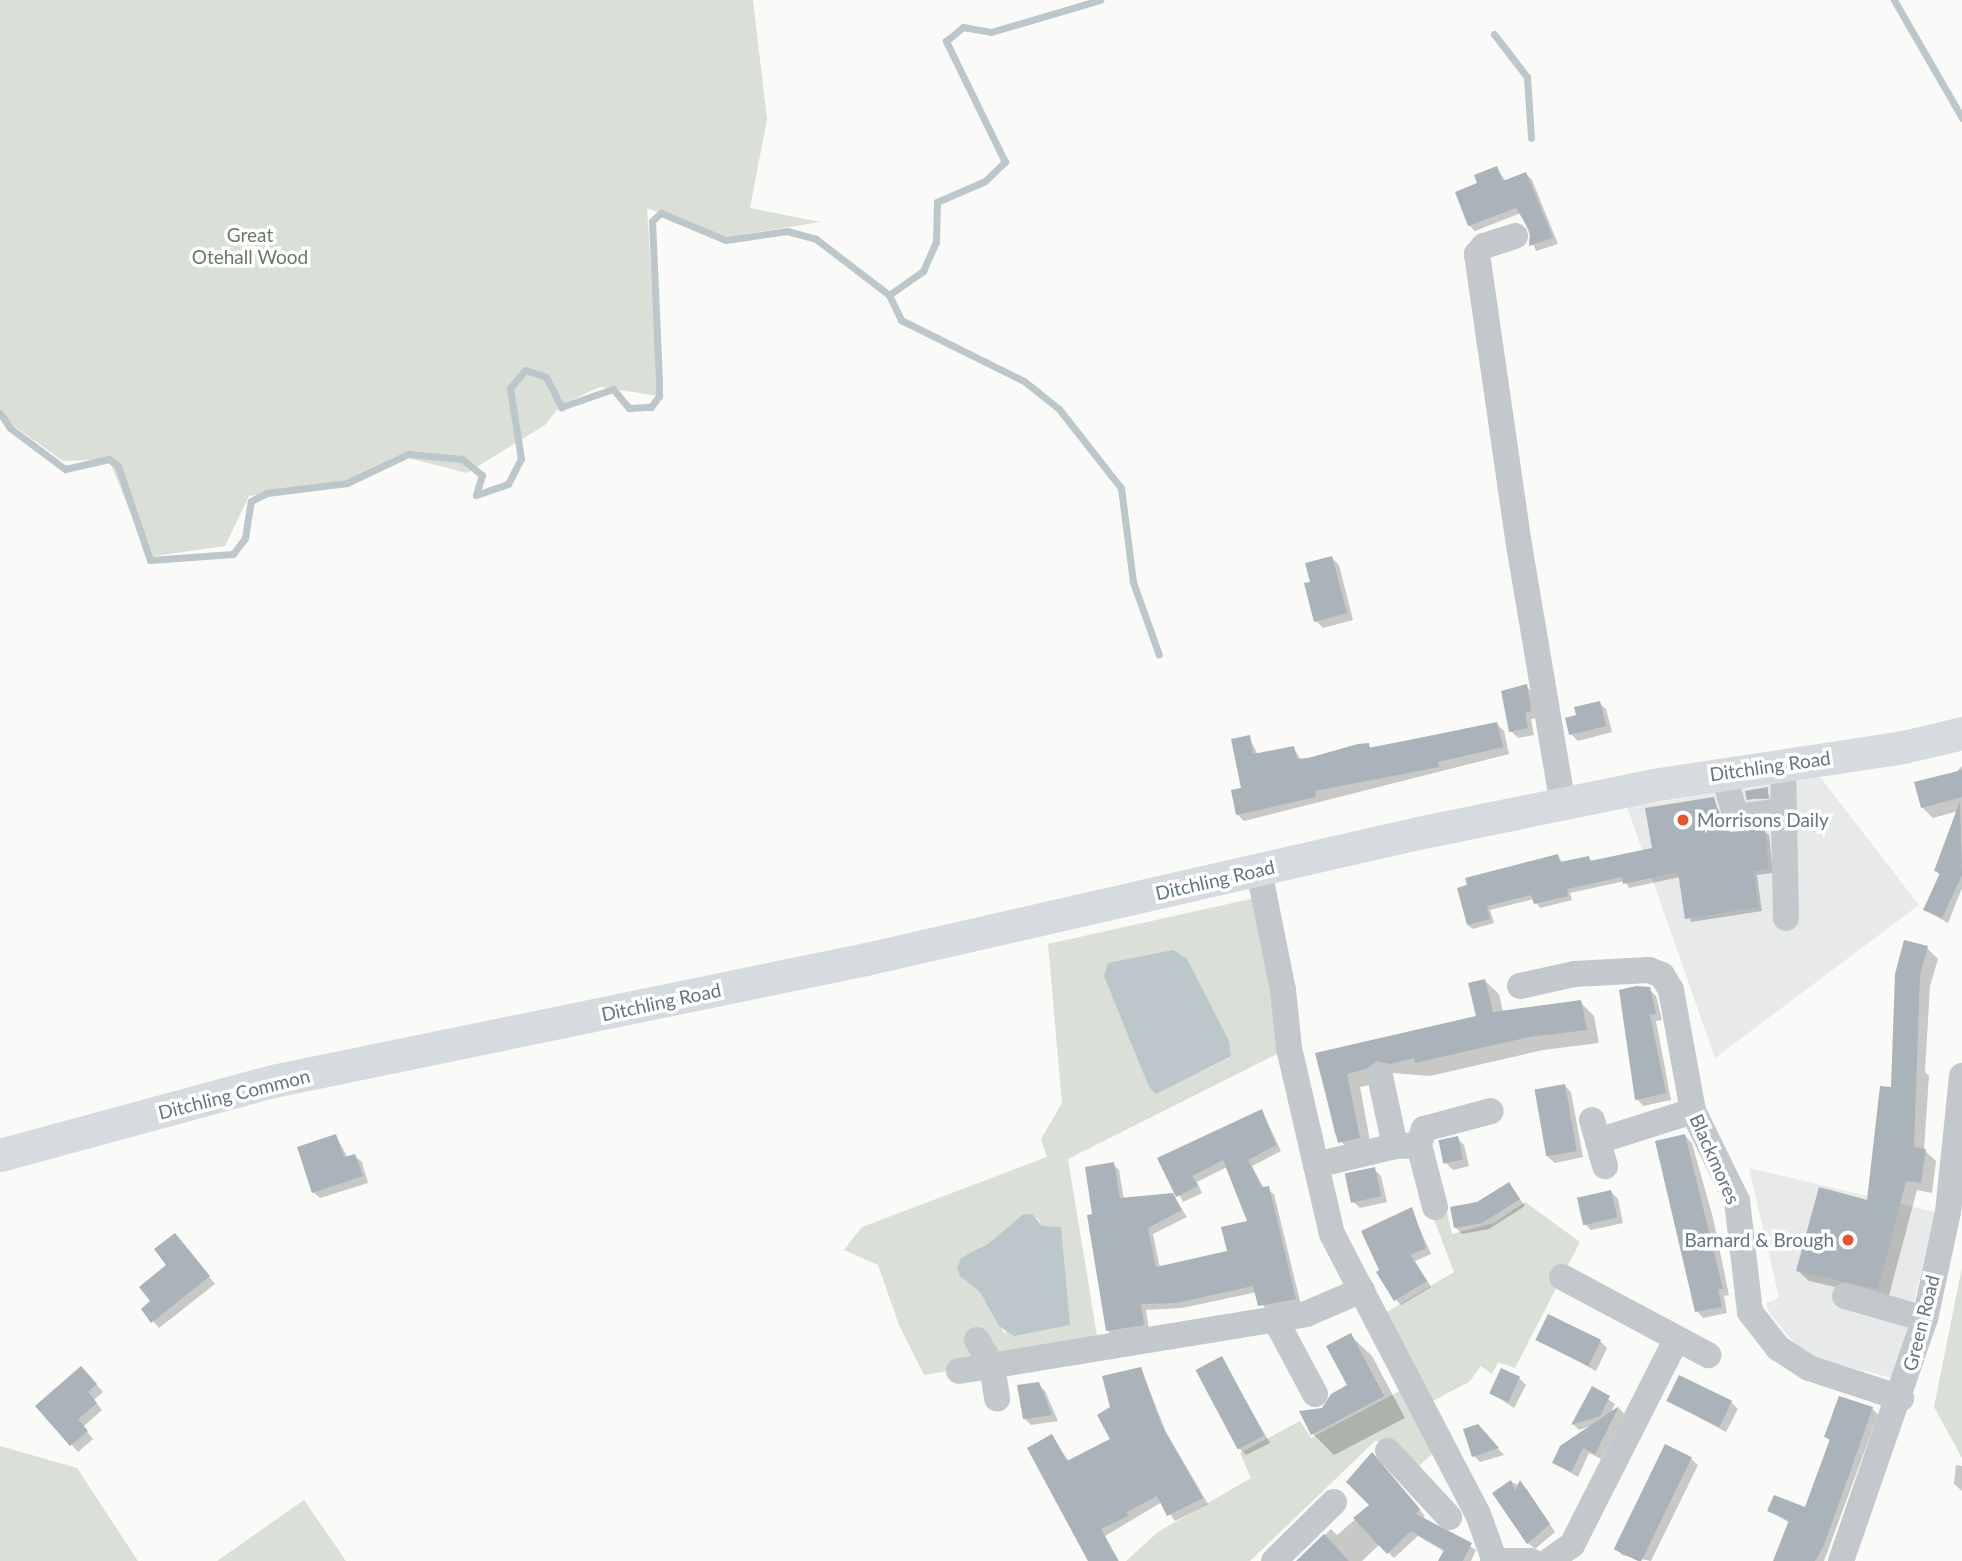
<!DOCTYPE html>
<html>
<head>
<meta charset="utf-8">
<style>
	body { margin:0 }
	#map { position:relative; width:1962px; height:1561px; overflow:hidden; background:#fafaf8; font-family:Lato,sans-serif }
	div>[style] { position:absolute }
	.built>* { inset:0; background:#e8e9e9 }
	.green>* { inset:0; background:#dadfd7 }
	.water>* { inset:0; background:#bbc7cb }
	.shadow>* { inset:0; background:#0003 }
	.stream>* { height:7px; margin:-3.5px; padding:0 3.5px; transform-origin:3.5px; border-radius:3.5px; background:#bbc7cb }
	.building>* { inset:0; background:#aab3b9; transform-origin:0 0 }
	.minor>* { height:26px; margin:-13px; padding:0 13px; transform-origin:13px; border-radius:13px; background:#c3c8cc }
	.major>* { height:33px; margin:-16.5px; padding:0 16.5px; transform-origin:16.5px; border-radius:16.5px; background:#d6dbdf }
	.dots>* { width:19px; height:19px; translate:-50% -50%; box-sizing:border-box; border:4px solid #fff; border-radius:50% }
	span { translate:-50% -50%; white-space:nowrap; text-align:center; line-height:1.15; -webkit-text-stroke:7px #fff; paint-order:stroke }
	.park-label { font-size:19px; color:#687a64 }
	.street-label { font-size:19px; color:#657683 }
	.poi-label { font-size:19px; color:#657683 }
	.left { translate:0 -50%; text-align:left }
	.right { translate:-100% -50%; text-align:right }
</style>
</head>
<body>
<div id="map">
	<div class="built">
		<div style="clip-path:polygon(1820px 777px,1919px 905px,1715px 1058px,1627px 807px)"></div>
		<div style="clip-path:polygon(1749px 1168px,1935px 1212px,1896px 1379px,1805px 1356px,1770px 1314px,1766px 1303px,1779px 1298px)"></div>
	</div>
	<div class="green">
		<div style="clip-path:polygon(0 0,753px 0,767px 119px,750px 208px,820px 222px,727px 237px,647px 208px,659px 396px,600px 387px,562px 404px,545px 425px,467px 473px,404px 457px,346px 480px,249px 496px,225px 546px,148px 557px,109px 459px,63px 461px,0 416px)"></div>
		<div style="clip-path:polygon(evenodd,1264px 896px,1289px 1048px,1068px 1159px,1099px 1348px,924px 1375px,899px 1325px,878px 1265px,844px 1250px,862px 1227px,1047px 1157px,1041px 1139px,1062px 1103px,1048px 944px,1264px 896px,1022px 1215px,1038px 1219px,1042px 1226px,1005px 1334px,961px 1258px,989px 1243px,1022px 1215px)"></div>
		<div style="clip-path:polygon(1525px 1202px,1580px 1242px,1515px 1368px,1498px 1362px,1492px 1374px,1481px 1366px,1469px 1382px,1423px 1406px,1442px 1445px,1410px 1474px,1376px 1440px,1250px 1561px,1126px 1561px,1158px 1532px,1251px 1478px,1240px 1453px,1300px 1421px,1311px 1438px,1411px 1385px,1377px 1318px,1454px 1272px,1430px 1209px,1445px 1204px,1452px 1234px,1494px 1223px)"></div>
		<div style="clip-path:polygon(1962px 1267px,1962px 1458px,1934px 1407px)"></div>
		<div style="clip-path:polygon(0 1446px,77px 1468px,138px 1561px,0 1561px)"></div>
		<div style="clip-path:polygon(304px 1500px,346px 1561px,217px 1561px)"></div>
	</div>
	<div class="water">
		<div style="clip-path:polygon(1173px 950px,1187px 959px,1229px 1041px,1231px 1056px,1156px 1094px,1149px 1087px,1104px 976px,1108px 963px)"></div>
		<div style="clip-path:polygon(1032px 1214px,1042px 1226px,1061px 1227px,1070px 1325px,1014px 1336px,999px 1326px,980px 1292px,960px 1276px,957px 1268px,961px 1258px,989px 1243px,1022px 1215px)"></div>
	</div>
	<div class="shadow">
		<div style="clip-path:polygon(1497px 168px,1506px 182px,1526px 174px,1532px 180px,1558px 244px,1536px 251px,1521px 213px,1475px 231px,1469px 225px,1480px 184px)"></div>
		<div style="clip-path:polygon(1332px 558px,1339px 565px,1353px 620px,1323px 628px,1316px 621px,1312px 583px)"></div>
		<div style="clip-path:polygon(1526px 686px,1533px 693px,1537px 718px,1531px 719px,1534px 735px,1518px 738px,1511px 731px)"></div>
		<div style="clip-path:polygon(1599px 703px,1606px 709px,1612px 732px,1578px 741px,1571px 734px)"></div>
		<div style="clip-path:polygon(1497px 724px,1504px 731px,1509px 754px,1244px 821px,1237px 814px,1249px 737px,1258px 755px,1293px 747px,1301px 760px)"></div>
		<div style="clip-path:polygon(1962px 766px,1962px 888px,1948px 923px,1925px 910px,1941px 876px,1936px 871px,1958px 811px,1933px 818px,1922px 807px)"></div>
		<div style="clip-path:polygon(1767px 789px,1770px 799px,1749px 799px)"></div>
		<div style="clip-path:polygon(1713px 799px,1730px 833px,1764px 831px,1769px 835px,1773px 873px,1757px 875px,1762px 911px,1691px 922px,1680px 877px,1629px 888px,1625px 881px,1570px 893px,1572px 900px,1540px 908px,1534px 899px,1490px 910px,1494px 923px,1473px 929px,1468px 925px,1459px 889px,1558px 856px,1563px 863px,1588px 858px,1593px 862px,1654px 849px)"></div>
		<div style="clip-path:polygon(1927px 948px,1938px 959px,1930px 986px,1925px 1072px,1929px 1076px,1924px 1150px,1936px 1161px,1932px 1193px,1917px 1190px,1888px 1299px,1809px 1281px,1798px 1271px,1868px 1203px,1893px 1089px,1897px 974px)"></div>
		<div style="clip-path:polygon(1485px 981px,1499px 994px,1503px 1012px,1580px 1002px,1594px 1016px,1599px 1043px,1543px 1050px,1430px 1076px,1392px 1073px,1380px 1083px,1360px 1087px,1372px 1152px,1354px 1156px,1335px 1134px,1317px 1054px,1478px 1018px)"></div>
		<div style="clip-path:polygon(1649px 989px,1656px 996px,1662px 1020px,1656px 1021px,1671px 1100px,1643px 1106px,1637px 1099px)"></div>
		<div style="clip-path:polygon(1565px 1086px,1571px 1092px,1583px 1157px,1555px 1163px,1548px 1157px)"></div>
		<div style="clip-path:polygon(1262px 1111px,1281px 1151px,1252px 1166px,1264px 1189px,1274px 1194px,1301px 1305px,1266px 1311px,1257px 1292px,1182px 1308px,1146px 1310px,1149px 1330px,1113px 1336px,1107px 1330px,1094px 1215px,1113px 1164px,1119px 1170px,1124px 1200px,1172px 1195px,1187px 1217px,1153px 1234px,1160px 1268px,1230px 1252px,1249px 1222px,1227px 1167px,1197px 1182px,1202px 1193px,1183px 1202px,1160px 1159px)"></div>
		<div style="clip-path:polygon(336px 1136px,348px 1158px,355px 1156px,362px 1162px,368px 1183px,320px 1198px,313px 1192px)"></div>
		<div style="clip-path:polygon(1685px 1136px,1692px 1143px,1713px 1218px,1729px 1295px,1724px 1296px,1727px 1313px,1703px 1318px,1697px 1311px)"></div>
		<div style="clip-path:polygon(1457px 1138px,1464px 1145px,1469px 1166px,1453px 1170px,1446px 1163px)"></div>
		<div style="clip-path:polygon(1374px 1169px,1381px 1176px,1387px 1202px,1360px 1208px,1353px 1202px)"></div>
		<div style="clip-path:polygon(1509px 1184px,1525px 1206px,1489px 1229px,1462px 1234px,1455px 1227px)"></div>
		<div style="clip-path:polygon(1611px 1192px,1618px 1199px,1623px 1223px,1591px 1230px,1584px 1223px)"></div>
		<div style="clip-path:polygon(1411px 1209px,1431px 1254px,1415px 1261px,1431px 1287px,1401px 1305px,1395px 1299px)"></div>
		<div style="clip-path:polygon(181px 1242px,215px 1284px,159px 1328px,153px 1321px,153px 1302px)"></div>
		<div style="clip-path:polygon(1350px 1335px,1372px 1356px,1405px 1418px,1334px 1455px,1313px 1434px,1323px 1410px,1349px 1386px)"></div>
		<div style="clip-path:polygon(1538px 1340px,1600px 1341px,1607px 1348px,1596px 1371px)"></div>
		<div style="clip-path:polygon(1222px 1359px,1270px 1443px,1246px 1455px,1239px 1448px)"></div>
		<div style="clip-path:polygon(1141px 1369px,1166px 1432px,1208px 1504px,1175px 1521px,1162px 1502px,1105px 1536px,1119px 1561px,1090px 1561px,1052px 1436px,1069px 1462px,1112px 1439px,1112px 1408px)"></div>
		<div style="clip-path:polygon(88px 1375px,103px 1392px,94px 1400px,102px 1410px,83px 1427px,93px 1439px,78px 1452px,38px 1406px)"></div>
		<div style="clip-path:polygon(1519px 1378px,1526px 1385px,1514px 1408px,1491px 1393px)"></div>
		<div style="clip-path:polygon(1038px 1384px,1045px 1391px,1058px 1421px,1031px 1425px,1024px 1418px)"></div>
		<div style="clip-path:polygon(1592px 1388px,1615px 1404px,1610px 1414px,1619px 1408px,1624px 1414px,1601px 1459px,1589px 1453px,1578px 1477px,1554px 1463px,1590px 1426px,1579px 1430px,1573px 1424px)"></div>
		<div style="clip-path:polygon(1668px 1401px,1731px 1402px,1738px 1409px,1726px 1432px)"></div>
		<div style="clip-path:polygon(1872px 1408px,1878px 1415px,1824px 1561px,1775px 1561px,1790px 1523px,1769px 1511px,1806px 1510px,1831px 1442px,1826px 1437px)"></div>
		<div style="clip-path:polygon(1484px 1433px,1504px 1455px,1480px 1462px,1474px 1456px)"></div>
		<div style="clip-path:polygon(1691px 1459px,1698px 1465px,1651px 1561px,1622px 1555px,1616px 1549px)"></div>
		<div style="clip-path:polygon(1377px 1460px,1425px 1516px,1422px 1519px,1476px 1550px,1471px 1561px,1440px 1561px,1445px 1552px,1418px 1536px,1394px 1558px,1380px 1544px,1362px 1561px,1298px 1561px,1331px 1529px,1337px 1535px,1372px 1505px)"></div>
		<div style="clip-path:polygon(1956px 1465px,1962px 1466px,1962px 1491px,1954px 1484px)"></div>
		<div style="clip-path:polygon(1511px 1482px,1526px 1488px,1555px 1532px,1535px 1549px,1528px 1543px)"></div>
	</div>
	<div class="stream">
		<div style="left:1894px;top:0;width:136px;rotate:60deg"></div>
		<div style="left:1494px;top:34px;width:54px;rotate:52.5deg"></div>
		<div style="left:1527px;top:77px;width:61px;rotate:86.2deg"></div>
		<div style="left:889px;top:295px;width:42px;rotate:-35.2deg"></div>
		<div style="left:923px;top:271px;width:32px;rotate:-66deg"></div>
		<div style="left:936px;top:242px;width:40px;rotate:-88.6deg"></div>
		<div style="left:937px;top:202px;width:52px;rotate:-23.6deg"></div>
		<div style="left:985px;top:181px;width:28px;rotate:-44deg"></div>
		<div style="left:1005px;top:162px;width:135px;rotate:-116deg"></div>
		<div style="left:946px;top:41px;width:22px;rotate:-39deg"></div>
		<div style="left:963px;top:27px;width:28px;rotate:10deg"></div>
		<div style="left:991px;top:32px;width:114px;rotate:-16.4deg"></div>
		<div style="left:0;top:413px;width:18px;rotate:56deg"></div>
		<div style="left:10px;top:428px;width:69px;rotate:36.7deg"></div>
		<div style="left:65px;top:469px;width:45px;rotate:-12.8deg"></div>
		<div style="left:109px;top:459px;width:11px;rotate:38deg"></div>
		<div style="left:118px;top:466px;width:99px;rotate:71.2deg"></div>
		<div style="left:150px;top:560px;width:83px;rotate:-4.1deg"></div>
		<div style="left:233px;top:554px;width:20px;rotate:-53deg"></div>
		<div style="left:245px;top:538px;width:37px;rotate:-81deg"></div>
		<div style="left:251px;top:501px;width:18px;rotate:-27deg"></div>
		<div style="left:267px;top:493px;width:81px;rotate:-7.1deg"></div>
		<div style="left:347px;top:483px;width:68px;rotate:-25.4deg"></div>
		<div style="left:408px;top:454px;width:54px;rotate:5.3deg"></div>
		<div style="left:462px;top:459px;width:26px;rotate:39deg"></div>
		<div style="left:482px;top:475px;width:21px;rotate:107deg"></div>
		<div style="left:476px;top:495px;width:34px;rotate:-19deg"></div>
		<div style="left:508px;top:484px;width:28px;rotate:-63deg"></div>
		<div style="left:521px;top:459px;width:72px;rotate:-98.8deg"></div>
		<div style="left:510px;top:388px;width:23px;rotate:-50deg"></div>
		<div style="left:525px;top:370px;width:22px;rotate:18deg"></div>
		<div style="left:546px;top:377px;width:34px;rotate:63deg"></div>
		<div style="left:561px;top:407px;width:55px;rotate:-19.1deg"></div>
		<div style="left:613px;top:389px;width:25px;rotate:50deg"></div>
		<div style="left:629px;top:408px;width:22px;rotate:-3deg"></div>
		<div style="left:651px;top:407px;width:14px;rotate:-54deg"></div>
		<div style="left:659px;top:396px;width:15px;rotate:-90deg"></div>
		<div style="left:659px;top:381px;width:160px;rotate:-92.5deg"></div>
		<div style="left:652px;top:221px;width:12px;rotate:-42deg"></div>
		<div style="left:661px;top:213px;width:70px;rotate:22.6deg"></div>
		<div style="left:726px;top:240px;width:62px;rotate:-8.4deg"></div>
		<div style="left:787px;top:231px;width:30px;rotate:15deg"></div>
		<div style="left:816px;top:239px;width:92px;rotate:37.5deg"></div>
		<div style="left:889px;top:295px;width:28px;rotate:64deg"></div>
		<div style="left:901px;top:320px;width:137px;rotate:26.4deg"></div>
		<div style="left:1024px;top:381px;width:45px;rotate:38.7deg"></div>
		<div style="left:1059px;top:409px;width:100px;rotate:51.9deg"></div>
		<div style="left:1121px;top:488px;width:95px;rotate:82.7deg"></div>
		<div style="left:1133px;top:582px;width:77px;rotate:70.4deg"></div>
	</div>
	<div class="building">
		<div style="clip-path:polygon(1497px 166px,1503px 181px,1526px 172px,1553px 238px,1529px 246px,1530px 231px,1516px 208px,1468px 226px,1455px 192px,1477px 183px,1474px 175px)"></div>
		<div style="clip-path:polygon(1332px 556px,1347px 613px,1314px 622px,1304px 583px,1310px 582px,1305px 563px)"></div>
		<div style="clip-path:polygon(1527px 684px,1531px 711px,1525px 713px,1528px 728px,1509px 732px,1501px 691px)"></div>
		<div style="clip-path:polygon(1600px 701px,1606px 726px,1569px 735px,1565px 718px,1576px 715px,1574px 707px)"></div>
		<div style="clip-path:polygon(1497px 722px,1503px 747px,1438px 762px,1439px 767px,1315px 791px,1316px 797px,1236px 815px,1231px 790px,1241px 788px,1231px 739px,1250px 735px,1253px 754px,1294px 746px,1297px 759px,1308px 758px,1358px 744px,1369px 743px,1370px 748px)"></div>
		<div style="clip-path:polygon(1962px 770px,1962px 797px,1921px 808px,1914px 782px)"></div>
		<div style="clip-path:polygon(1768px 787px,1768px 797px,1747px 800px,1745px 791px)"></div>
		<div style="clip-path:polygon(1714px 797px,1721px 822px,1730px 832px,1765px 829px,1769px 869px,1753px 871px,1759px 907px,1685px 919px,1678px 872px,1623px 884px,1622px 877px,1567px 889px,1568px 896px,1534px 904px,1531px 895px,1487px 906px,1490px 919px,1467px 925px,1457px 888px,1467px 885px,1465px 878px,1558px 854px,1560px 862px,1589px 856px,1590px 861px,1652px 848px,1645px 808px)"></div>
		<div style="clip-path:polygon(1960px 801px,1962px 875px,1942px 918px,1923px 910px,1940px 873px,1934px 871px)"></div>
		<div style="clip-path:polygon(1904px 940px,1928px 946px,1920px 975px,1914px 1147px,1926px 1149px,1921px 1183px,1906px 1181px,1878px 1289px,1796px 1271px,1819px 1187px,1867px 1200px,1880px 1086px,1891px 1087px,1895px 974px)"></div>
		<div style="clip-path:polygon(1485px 979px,1493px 1012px,1581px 1000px,1587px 1030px,1529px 1037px,1415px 1063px,1414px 1058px,1390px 1064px,1377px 1061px,1366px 1069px,1347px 1074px,1360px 1138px,1338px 1143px,1315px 1053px,1476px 1016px,1468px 983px)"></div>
		<div style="clip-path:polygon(1636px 986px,1650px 987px,1656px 1014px,1650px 1015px,1666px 1093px,1635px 1100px,1619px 990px)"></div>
		<div style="left:1565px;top:1084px;width:68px;height:31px;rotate:80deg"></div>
		<div style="clip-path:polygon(1262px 1109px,1276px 1145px,1248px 1160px,1262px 1187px,1269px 1186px,1296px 1299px,1258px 1306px,1253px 1286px,1176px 1303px,1141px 1304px,1144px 1325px,1106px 1331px,1087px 1215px,1092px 1214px,1085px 1167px,1114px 1162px,1120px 1198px,1173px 1193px,1182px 1210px,1148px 1228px,1156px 1267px,1227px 1251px,1221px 1227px,1247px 1221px,1223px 1160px,1192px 1176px,1198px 1186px,1176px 1197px,1157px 1158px)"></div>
		<div style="clip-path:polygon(336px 1134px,344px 1157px,355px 1154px,363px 1176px,312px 1193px,297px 1147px)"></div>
		<div style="clip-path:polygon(1685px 1134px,1723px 1289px,1718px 1289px,1722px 1307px,1695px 1312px,1655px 1141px)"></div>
		<div style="left:1458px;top:1136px;width:24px;height:20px;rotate:78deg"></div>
		<div style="left:1375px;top:1167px;width:30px;height:31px;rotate:78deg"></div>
		<div style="clip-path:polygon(1509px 1182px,1520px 1199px,1482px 1223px,1454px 1228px,1450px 1207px,1477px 1202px)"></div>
		<div style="left:1611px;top:1190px;width:28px;height:35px;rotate:77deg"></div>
		<div style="clip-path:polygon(1412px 1207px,1426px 1248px,1410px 1255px,1427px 1281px,1394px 1301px,1376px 1272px,1379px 1270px,1361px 1231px)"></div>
		<div style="clip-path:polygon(175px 1233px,210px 1276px,151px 1323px,141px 1309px,150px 1301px,139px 1287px,166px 1265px,154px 1249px)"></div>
		<div style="left:1548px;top:1314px;width:59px;height:29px;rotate:26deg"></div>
		<div style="clip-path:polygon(1351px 1333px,1384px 1396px,1311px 1435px,1299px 1411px,1322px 1408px,1331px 1394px,1347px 1385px,1326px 1346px)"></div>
		<div style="left:1222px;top:1356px;width:90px;height:30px;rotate:62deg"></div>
		<div style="clip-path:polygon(81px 1366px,97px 1384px,88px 1392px,97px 1403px,78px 1419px,88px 1431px,70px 1446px,35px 1406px)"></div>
		<div style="clip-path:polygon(1141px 1367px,1161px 1424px,1203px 1498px,1167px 1516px,1157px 1496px,1127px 1512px,1128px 1516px,1101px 1529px,1118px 1561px,1088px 1561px,1027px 1448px,1052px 1434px,1067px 1461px,1110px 1439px,1097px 1415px,1110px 1407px,1102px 1376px)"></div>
		<div style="left:1501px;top:1368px;width:21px;height:28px;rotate:25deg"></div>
		<div style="left:1679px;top:1375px;width:59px;height:29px;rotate:26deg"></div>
		<div style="clip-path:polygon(1039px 1382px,1052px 1415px,1023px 1419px,1017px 1385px)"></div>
		<div style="clip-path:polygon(1592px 1386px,1610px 1396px,1600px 1416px,1571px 1425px)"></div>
		<div style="clip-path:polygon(1839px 1396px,1873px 1407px,1824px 1545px,1815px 1561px,1773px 1561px,1789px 1520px,1767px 1511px,1774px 1495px,1805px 1507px,1830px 1439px,1824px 1437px)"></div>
		<div style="clip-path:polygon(1619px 1406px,1595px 1454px,1583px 1448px,1571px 1472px,1552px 1463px,1560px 1446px)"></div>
		<div style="clip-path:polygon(1478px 1424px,1499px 1448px,1472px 1457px,1463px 1429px)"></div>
		<div style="left:1665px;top:1444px;width:30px;height:117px;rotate:26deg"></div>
		<div style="clip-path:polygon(1372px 1452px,1420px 1509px,1416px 1514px,1472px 1543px,1463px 1561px,1438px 1561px,1444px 1550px,1411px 1531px,1387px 1554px,1353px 1518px,1369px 1505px,1346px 1482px)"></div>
		<div style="clip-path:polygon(1511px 1480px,1515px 1491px,1520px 1480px,1550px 1524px,1527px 1544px,1492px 1493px)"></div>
		<div style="clip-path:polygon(1324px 1534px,1349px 1561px,1296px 1561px)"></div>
	</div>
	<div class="minor">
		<div style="left:1515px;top:236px;width:33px;rotate:162deg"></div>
		<div style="left:1484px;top:246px;width:11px;rotate:131deg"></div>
		<div style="left:1477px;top:254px;width:294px;rotate:81.8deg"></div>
		<div style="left:1519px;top:545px;width:264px;rotate:80.4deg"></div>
		<div style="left:1783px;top:764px;width:154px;rotate:88.9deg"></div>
		<div style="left:1723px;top:773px;width:46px;rotate:73.5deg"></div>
		<div style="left:1736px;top:817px;width:47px;rotate:-7.3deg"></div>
		<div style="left:1259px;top:871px;width:121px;rotate:78.6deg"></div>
		<div style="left:1283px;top:990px;width:58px;rotate:84.1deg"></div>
		<div style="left:1289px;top:1048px;width:191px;rotate:77deg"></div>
		<div style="left:1332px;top:1234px;width:316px;rotate:62.5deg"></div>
		<div style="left:1478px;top:1514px;width:48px;rotate:70.4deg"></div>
		<div style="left:1520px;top:986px;width:55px;rotate:-12.5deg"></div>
		<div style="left:1574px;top:974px;width:75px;rotate:-3.1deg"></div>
		<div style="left:1649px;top:970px;width:14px;rotate:21deg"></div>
		<div style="left:1662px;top:975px;width:17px;rotate:59deg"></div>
		<div style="left:1671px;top:990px;width:123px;rotate:79.7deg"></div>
		<div style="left:1693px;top:1111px;width:100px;rotate:63.9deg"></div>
		<div style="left:1737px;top:1201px;width:112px;rotate:83.3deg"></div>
		<div style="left:1750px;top:1312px;width:46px;rotate:52.1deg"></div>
		<div style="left:1778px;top:1348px;width:37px;rotate:33deg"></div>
		<div style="left:1809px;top:1368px;width:97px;rotate:18.1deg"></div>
		<div style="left:1380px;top:1076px;width:72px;rotate:77.9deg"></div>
		<div style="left:1592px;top:1120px;width:48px;rotate:74.2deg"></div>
		<div style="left:1598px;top:1141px;width:100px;rotate:-17.5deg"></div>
		<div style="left:1419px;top:1145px;width:17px;rotate:-73deg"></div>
		<div style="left:1424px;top:1129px;width:69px;rotate:-15deg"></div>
		<div style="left:1316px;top:1165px;width:81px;rotate:-13.5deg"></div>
		<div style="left:1395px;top:1146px;width:24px;rotate:-2deg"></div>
		<div style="left:1419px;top:1145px;width:64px;rotate:75.5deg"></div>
		<div style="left:1562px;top:1277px;width:166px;rotate:28.1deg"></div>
		<div style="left:1845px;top:1296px;width:83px;rotate:16deg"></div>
		<div style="left:1275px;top:1319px;width:85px;rotate:61.9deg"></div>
		<div style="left:977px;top:1340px;width:30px;rotate:60deg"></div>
		<div style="left:992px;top:1366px;width:33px;rotate:81deg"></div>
		<div style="left:959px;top:1371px;width:352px;rotate:-9.3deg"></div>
		<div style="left:1306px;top:1314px;width:61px;rotate:-23.2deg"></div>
		<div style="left:1388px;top:1451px;width:90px;rotate:47.3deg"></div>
		<div style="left:1274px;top:1561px;width:84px;rotate:-44.5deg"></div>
		<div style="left:1493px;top:1561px;width:38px"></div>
		<div style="left:1549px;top:1561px;width:28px;rotate:-35deg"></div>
		<div style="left:1572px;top:1545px;width:230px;rotate:-63.1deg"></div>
		<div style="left:1841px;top:1561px;width:256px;rotate:-70.9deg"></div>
		<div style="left:1925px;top:1319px;width:109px;rotate:-77.9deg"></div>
		<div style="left:1948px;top:1212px;width:137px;rotate:-84.1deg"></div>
	</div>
	<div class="major">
		<div style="left:0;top:1155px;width:283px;rotate:-15.2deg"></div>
		<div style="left:273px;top:1081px;width:605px;rotate:-11.63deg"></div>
		<div style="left:866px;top:959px;width:566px;rotate:-12.86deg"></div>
		<div style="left:1418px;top:833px;width:240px;rotate:-11.5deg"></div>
		<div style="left:1653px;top:785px;width:253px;rotate:-8.6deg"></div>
		<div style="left:1903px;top:747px;width:61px;rotate:-13.3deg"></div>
	</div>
	<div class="dots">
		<div style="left:1683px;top:820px;background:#e4572e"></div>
		<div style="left:1848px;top:1240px;background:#e4572e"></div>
	</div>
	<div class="park-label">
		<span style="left:250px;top:246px">Great<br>Otehall Wood</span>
	</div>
	<div class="street-label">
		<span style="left:1770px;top:766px;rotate:-8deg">Ditchling Road</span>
		<span style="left:1215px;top:880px;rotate:-13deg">Ditchling Road</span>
		<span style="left:661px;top:1002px;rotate:-12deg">Ditchling Road</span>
		<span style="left:234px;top:1094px;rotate:-14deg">Ditchling Common</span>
		<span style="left:1715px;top:1159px;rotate:66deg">Blackmores</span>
		<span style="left:1921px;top:1323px;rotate:-76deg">Green Road</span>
	</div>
	<div class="poi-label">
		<span class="left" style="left:1697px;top:820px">Morrisons Daily</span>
		<span class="right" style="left:1834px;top:1240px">Barnard &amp; Brough</span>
	</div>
</div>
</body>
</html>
